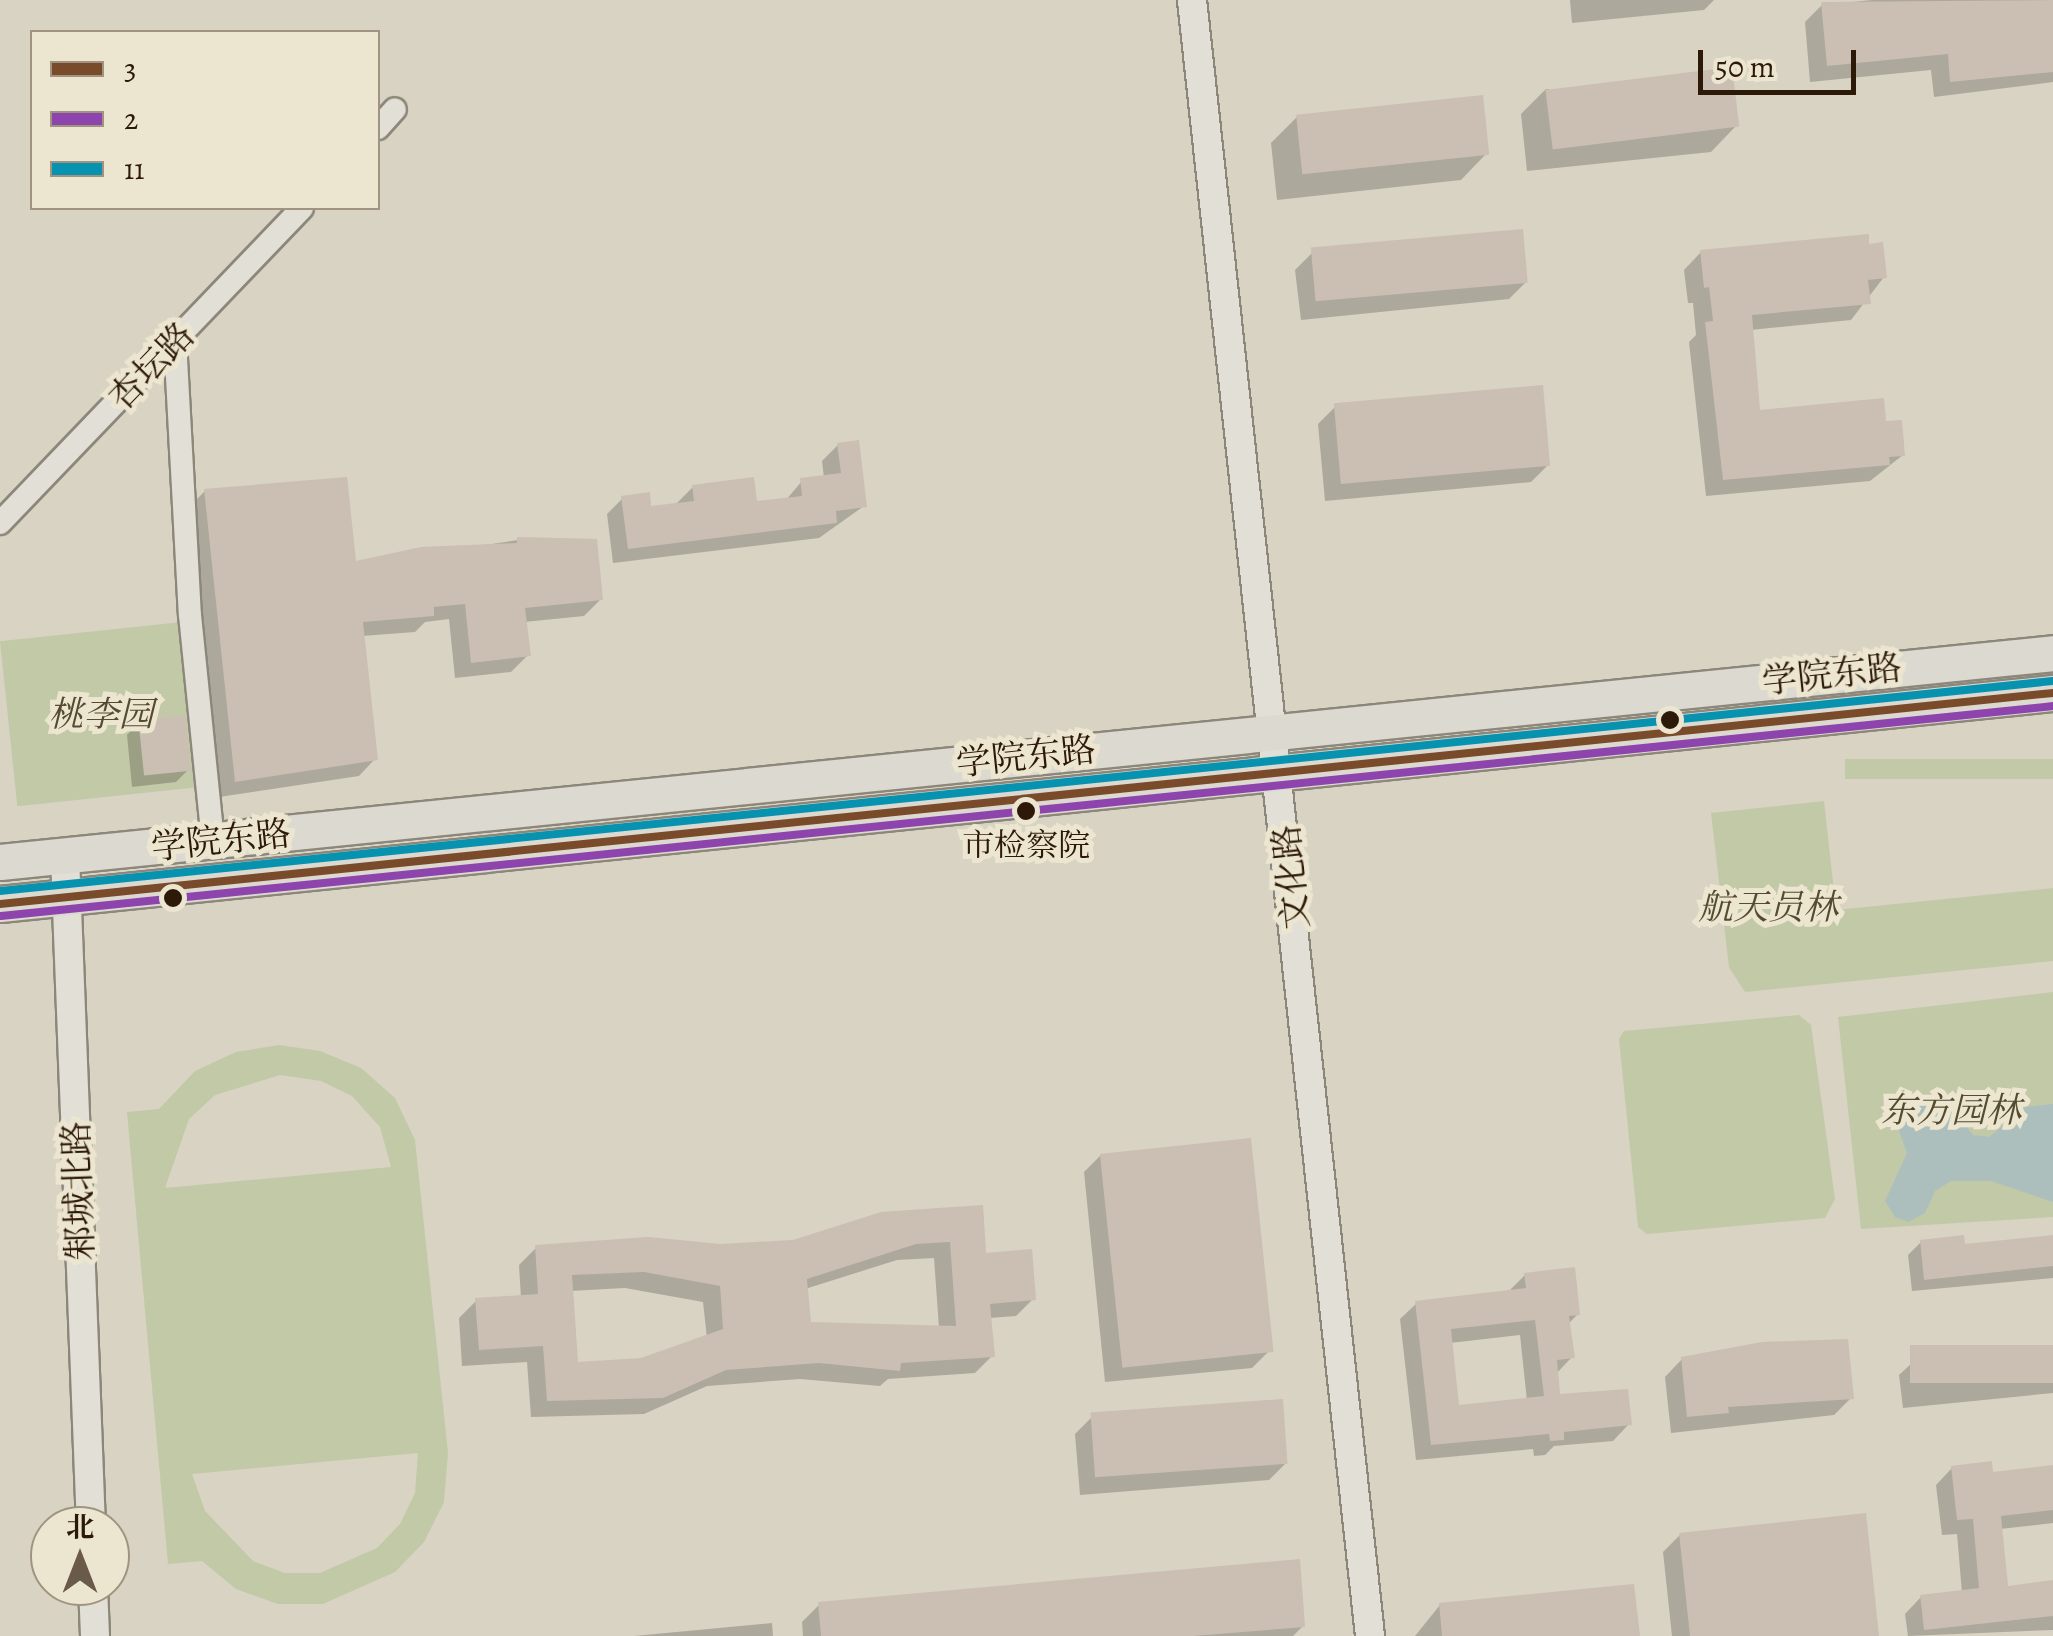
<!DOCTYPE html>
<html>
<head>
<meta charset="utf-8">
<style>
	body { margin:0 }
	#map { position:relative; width:2053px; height:1636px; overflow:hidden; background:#d8d3c2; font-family:Alegreya,"Noto Serif SC",serif }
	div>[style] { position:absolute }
	.green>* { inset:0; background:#c2c9a7; transform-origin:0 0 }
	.water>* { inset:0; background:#acbfbc }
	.shadow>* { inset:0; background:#0003 }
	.building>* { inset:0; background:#cbbeb3; transform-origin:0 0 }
	.roads { filter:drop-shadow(2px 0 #8c877a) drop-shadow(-2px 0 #8c877a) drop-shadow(0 2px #8c877a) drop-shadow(0 -2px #8c877a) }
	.minor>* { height:22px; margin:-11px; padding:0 11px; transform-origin:11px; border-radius:11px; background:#e1dfd6 }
	.tertiary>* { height:28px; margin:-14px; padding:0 14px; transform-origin:14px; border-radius:14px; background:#e1dfd6 }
	.primary>* { height:35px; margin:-17.5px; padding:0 17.5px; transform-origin:17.5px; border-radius:17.5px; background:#dcdad0 }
	.bus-1>* { height:8px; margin:-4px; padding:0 4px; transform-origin:4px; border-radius:4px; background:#7a4b2a }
	.bus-2>* { height:8px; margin:-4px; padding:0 4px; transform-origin:4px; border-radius:4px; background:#8e44ad }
	.bus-3>* { height:8px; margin:-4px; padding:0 4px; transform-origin:4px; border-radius:4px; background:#0793b0 }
	.dots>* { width:28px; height:28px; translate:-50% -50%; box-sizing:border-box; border:5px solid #ece6d1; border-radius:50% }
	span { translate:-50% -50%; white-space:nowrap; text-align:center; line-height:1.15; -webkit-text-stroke:10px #ece6d1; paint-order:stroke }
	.bus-label { font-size:32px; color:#2d1908 }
	.street-label { font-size:35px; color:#2d1908 }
	.park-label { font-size:35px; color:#544b31; font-style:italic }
	.legend { position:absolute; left:30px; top:30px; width:350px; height:180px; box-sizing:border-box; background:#ece6d1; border:2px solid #a09481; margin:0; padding:12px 18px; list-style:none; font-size:30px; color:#2d1908 }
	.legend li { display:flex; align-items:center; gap:20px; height:50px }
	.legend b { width:50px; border:2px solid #a09481 }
	.north { position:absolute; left:30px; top:1506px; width:100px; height:100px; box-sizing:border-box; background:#ece6d1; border:2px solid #a09481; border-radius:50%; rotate:0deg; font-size:28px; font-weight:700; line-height:40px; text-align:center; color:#2d1908 }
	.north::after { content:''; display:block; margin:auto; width:35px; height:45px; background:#695a49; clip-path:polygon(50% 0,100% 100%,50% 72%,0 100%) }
	.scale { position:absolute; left:1698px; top:50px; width:158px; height:45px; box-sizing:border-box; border:5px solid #2d1908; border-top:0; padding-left:12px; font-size:30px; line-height:35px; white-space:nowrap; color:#2d1908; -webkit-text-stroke:8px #ece6d1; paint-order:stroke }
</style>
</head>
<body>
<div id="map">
	<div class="green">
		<div style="left:182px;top:622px;width:166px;height:183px;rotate:84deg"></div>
		<div style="left:2053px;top:759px;width:20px;height:208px;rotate:90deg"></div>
		<div style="clip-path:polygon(1824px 801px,1836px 910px,2053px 888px,2053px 961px,1745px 992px,1729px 967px,1711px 813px)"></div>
		<div style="clip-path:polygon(2053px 992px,2053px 1217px,1861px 1229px,1838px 1017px)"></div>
		<div style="clip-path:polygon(1799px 1015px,1811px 1025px,1835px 1199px,1825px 1218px,1647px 1234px,1638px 1227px,1619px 1039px,1624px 1031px)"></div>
		<div style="clip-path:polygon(evenodd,279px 1045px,320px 1051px,361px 1068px,395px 1098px,415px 1140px,448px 1453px,444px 1502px,424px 1542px,395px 1572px,323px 1604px,278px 1604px,236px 1589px,202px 1561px,168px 1564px,127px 1112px,159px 1109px,195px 1071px,236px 1052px,279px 1045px,280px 1075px,321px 1081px,352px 1096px,380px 1127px,391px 1167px,165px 1188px,189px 1119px,215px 1095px,280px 1075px,279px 1045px,418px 1453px,415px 1493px,400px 1524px,377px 1548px,320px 1573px,285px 1573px,253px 1561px,205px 1511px,192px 1474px,418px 1453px)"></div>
	</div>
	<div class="water">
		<div style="clip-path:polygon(1905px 1097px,1946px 1101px,1973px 1135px,1989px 1137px,2026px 1107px,2053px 1104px,2053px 1202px,1991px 1181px,1951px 1181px,1935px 1191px,1925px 1213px,1908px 1222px,1895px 1217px,1885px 1201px,1907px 1153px,1890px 1106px)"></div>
	</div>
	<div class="shadow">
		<div style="clip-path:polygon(1570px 0,1714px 0,1704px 10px,1572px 23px)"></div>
		<div style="clip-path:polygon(1872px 0,2053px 0,2053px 82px,1934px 97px,1931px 70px,1810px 82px,1805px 22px,1822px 5px)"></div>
		<div style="clip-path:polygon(1546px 89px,1736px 126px,1711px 152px,1527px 171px,1521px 114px)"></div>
		<div style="clip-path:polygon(1297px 117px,1486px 154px,1461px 180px,1277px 200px,1271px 143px)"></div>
		<div style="clip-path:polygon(1867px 246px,1884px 277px,1851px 320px,1750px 330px,1758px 412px,1884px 424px,1903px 455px,1870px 481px,1706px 496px,1689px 342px,1696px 335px,1693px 303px,1688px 303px,1684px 270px,1701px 252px)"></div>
		<div style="clip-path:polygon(1312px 253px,1526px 282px,1509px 299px,1301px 320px,1295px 270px)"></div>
		<div style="clip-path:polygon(1335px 407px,1548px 465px,1531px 482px,1325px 501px,1318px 424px)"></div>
		<div style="clip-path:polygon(838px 445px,864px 506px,819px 538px,613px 563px,607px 514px,623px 498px,649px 509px,677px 503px,693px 487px,755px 504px,786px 500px,802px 481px,824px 478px,822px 461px)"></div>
		<div style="clip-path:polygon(205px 491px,354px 565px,518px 540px,601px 599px,584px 616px,524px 622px,528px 655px,511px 672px,455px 678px,449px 619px,425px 622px,415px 632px,362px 636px,375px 759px,359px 776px,219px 797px,188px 508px)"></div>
		<div style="clip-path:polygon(139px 722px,188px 770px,176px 782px,132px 787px,127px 735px)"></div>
		<div style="clip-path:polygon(1101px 1155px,1269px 1351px,1252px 1368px,1105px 1382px,1084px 1172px)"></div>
		<div style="clip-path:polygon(evenodd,882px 1215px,984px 1255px,1033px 1299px,1016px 1316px,989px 1318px,992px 1356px,975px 1373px,888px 1379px,880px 1386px,800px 1379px,707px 1386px,644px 1414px,531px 1417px,527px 1362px,462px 1366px,459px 1318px,476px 1301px,521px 1298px,519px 1265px,536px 1248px,793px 1243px,882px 1215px,934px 1258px,939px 1328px,808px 1324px,805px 1289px,897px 1260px,934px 1258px,882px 1215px,625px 1288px,703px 1302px,707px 1338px,642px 1361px,575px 1365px,570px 1291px,625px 1288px)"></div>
		<div style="clip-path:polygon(2053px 1238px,2053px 1278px,1912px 1291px,1908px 1255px,1921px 1242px,1962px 1247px)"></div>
		<div style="clip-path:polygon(evenodd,1525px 1275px,1578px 1314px,1568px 1324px,1572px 1357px,1556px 1374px,1558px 1397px,1629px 1424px,1613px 1441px,1554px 1446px,1545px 1455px,1534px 1456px,1533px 1449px,1416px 1460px,1400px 1319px,1417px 1303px,1507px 1293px,1525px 1275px,1520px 1335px,1527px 1401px,1457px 1408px,1450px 1343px,1520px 1335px)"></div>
		<div style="clip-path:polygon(2053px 1347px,2053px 1393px,1903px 1408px,1899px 1375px,1912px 1363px)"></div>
		<div style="clip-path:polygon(1682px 1359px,1851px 1398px,1834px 1415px,1671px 1433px,1665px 1377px)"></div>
		<div style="clip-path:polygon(1092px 1417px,1286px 1463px,1269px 1480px,1080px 1495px,1075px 1434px)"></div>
		<div style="clip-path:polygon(1952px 1468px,1991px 1475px,2053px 1468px,2053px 1523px,2000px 1529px,2006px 1589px,2053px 1583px,2053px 1630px,1908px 1636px,1905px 1614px,1921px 1597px,1962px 1593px,1957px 1534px,1942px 1535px,1936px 1485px)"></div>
		<div style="clip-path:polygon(1680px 1535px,1877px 1636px,1672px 1636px,1663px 1552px)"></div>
		<div style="clip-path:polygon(819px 1605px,1303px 1626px,1293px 1636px,803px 1636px,802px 1622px)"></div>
		<div style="clip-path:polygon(1440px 1605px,1637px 1636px,1415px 1636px)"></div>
		<div style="clip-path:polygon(772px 1623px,773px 1636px,634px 1636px)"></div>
	</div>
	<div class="building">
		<div style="clip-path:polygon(2053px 0,2053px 72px,1950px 82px,1948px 54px,1827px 66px,1821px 2px)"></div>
		<div style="left:1732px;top:67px;width:60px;height:188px;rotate:83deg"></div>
		<div style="left:1483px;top:95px;width:60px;height:188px;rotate:84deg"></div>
		<div style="left:1523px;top:229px;width:54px;height:213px;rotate:85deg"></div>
		<div style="clip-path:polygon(1869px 234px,1869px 244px,1883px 242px,1887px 278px,1868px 280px,1871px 304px,1752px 315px,1760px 410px,1884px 398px,1886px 421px,1902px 420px,1905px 456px,1889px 457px,1890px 465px,1723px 480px,1705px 322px,1713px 321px,1709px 287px,1704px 288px,1700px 250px)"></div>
		<div style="left:1543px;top:385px;width:81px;height:210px;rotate:85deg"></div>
		<div style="clip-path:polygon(859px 440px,867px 507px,836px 511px,837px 523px,628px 549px,621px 496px,650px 492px,651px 506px,694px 501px,692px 485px,754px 477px,757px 501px,802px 496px,800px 478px,841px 473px,837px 443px)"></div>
		<div style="clip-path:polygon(347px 477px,356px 561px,421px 547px,517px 543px,517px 537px,597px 539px,603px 600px,525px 608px,531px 656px,471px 663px,465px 604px,434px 607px,434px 616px,363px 622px,378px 760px,235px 782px,204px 489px)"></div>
		<div style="left:185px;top:715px;width:56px;height:47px;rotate:84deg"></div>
		<div style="left:1251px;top:1138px;width:215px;height:152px;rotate:84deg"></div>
		<div style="clip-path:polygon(evenodd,983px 1205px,986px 1253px,1032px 1249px,1036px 1300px,990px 1304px,995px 1357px,901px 1363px,900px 1371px,819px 1363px,726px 1370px,663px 1398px,547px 1401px,543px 1346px,479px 1350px,475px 1298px,538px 1294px,535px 1245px,648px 1237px,720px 1244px,793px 1240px,881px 1212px,983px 1205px,950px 1242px,956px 1326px,811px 1322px,807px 1279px,916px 1244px,950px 1242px,983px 1205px,644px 1272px,720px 1286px,723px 1329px,641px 1358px,578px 1362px,572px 1275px,644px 1272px)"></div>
		<div style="clip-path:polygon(1964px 1235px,1965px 1244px,2053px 1235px,2053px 1266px,1924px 1280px,1920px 1240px)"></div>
		<div style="clip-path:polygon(evenodd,1575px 1267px,1580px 1315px,1569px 1316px,1575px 1358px,1557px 1360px,1560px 1394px,1628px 1389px,1632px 1425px,1564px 1432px,1564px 1440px,1550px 1441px,1549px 1434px,1431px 1445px,1415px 1301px,1526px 1288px,1524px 1273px,1575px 1267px,1535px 1320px,1544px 1396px,1459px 1405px,1451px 1329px,1535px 1320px)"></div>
		<div style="clip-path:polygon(1848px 1339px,1854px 1399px,1728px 1407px,1729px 1413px,1687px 1417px,1681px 1357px,1762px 1342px)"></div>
		<div style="left:2053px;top:1345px;width:38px;height:143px;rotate:90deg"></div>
		<div style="left:1283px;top:1399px;width:65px;height:193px;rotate:86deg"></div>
		<div style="clip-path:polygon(1992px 1461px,1993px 1472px,2053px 1465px,2053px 1510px,2001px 1516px,2008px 1586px,2053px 1580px,2053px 1616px,1924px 1630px,1920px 1595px,1979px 1588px,1973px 1519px,1957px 1520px,1951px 1466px)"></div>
		<div style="clip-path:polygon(1866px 1513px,1879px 1636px,1690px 1636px,1679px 1533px)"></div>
		<div style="clip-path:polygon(1300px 1559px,1305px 1627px,1193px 1636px,821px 1636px,818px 1602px)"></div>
		<div style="clip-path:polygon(1634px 1584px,1640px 1636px,1442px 1636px,1439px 1603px)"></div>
	</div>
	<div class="roads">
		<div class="minor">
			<div style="left:378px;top:128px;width:25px;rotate:-48deg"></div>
			<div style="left:175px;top:340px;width:275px;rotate:86.9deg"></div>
			<div style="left:190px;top:615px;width:227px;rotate:84.2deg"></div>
			<div style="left:0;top:523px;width:436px;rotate:-46.2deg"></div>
		</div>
		<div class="tertiary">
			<div style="left:1192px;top:0;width:1646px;rotate:83.79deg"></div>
			<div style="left:65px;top:856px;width:671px;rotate:87.78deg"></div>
			<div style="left:93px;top:1586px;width:50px;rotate:87.7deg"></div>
		</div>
		<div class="primary">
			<div style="left:0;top:862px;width:2064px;rotate:-5.81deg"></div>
			<div style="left:0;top:904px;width:2064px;rotate:-5.87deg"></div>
		</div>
	</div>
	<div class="bus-1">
		<div style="left:0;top:904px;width:2064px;rotate:-5.87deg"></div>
	</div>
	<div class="bus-2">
		<div style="left:1px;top:916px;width:2063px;rotate:-5.84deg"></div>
	</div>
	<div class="bus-3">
		<div style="left:0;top:891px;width:2063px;rotate:-5.84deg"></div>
	</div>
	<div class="dots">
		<div style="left:1670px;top:720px;background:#2d1908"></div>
		<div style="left:1026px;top:811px;background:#2d1908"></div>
		<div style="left:173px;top:898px;background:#2d1908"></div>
	</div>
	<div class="bus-label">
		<span style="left:1026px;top:845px">市检察院</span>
	</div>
	<div class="street-label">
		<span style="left:151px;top:366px;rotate:-46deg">杏坛路</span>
		<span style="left:1832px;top:674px;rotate:-6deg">学院东路</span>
		<span style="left:1026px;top:756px;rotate:-6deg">学院东路</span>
		<span style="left:221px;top:840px;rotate:-6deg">学院东路</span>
		<span style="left:1291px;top:877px;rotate:-96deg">文化路</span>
		<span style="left:78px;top:1191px;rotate:-92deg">邾城北路</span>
	</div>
	<div class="park-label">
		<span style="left:101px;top:714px">桃李园</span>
		<span style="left:1768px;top:907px">航天员林</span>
		<span style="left:1951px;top:1110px">东方园林</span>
	</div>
	<ul class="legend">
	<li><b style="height:12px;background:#7a4b2a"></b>3</li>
	<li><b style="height:12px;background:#8e44ad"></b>2</li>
	<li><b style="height:12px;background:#0793b0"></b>11</li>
	</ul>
	<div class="north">北</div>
	<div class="scale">50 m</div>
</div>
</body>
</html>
